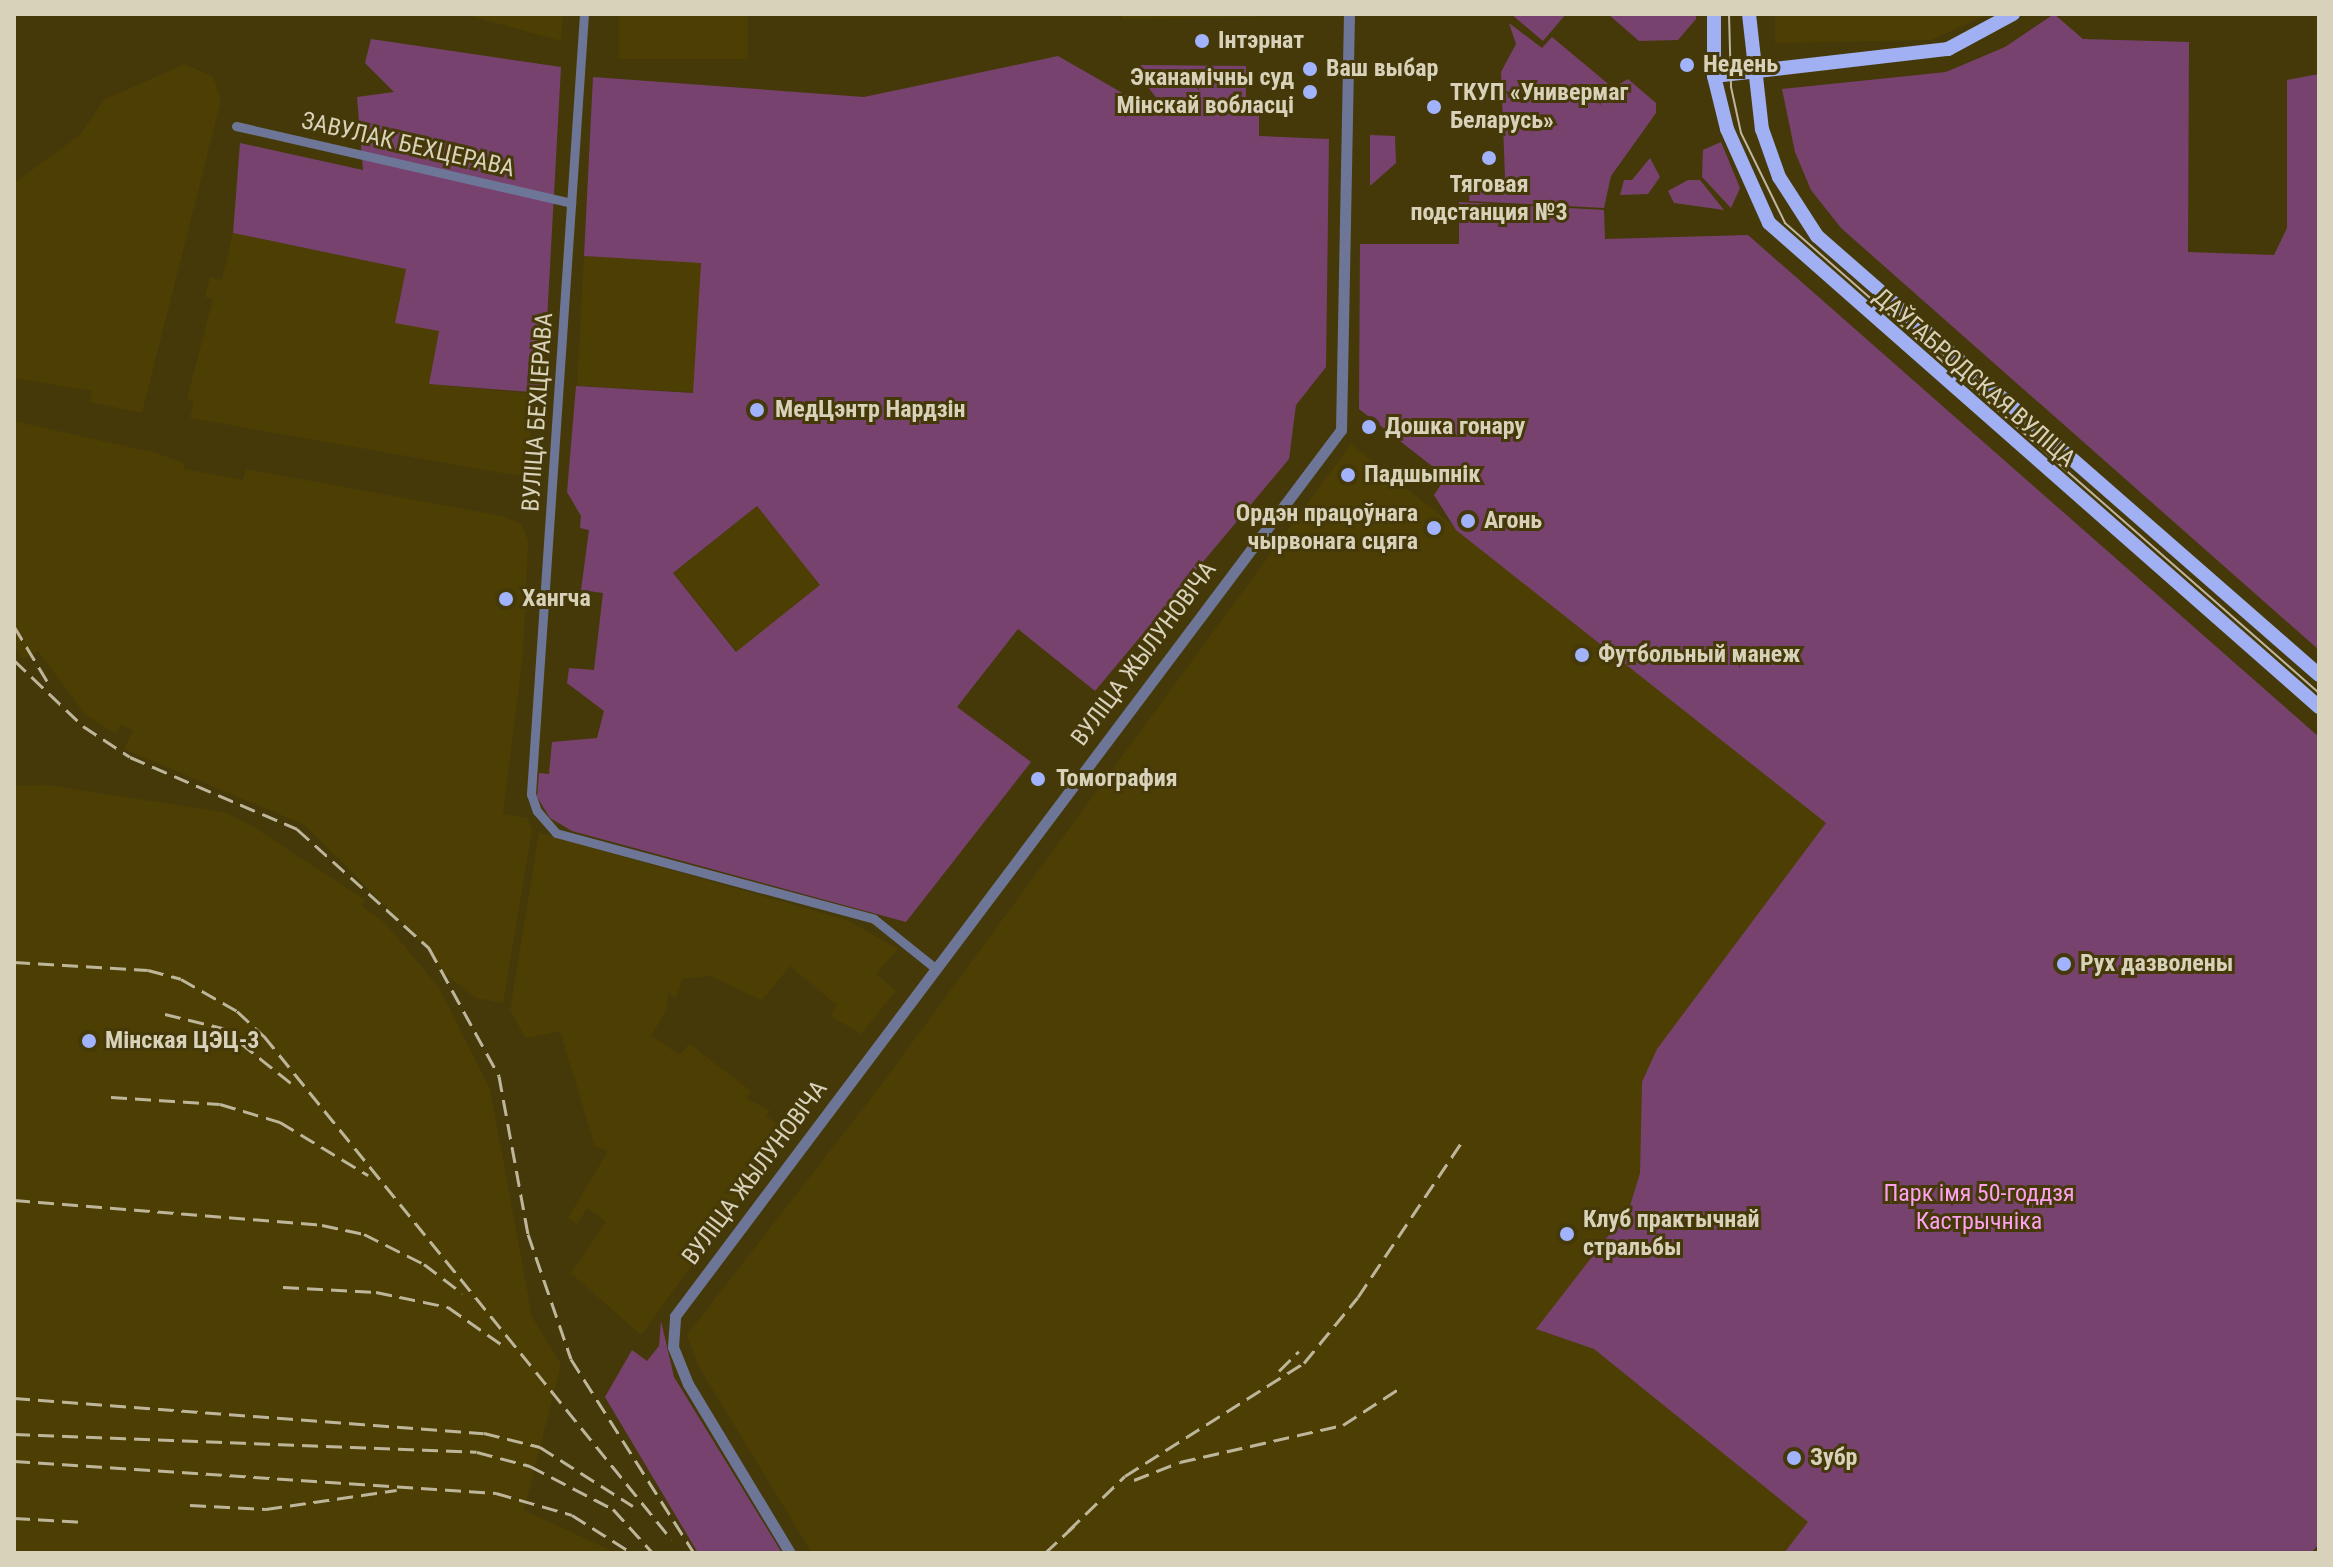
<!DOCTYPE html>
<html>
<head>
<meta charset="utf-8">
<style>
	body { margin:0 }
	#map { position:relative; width:2333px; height:1567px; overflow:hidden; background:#45390a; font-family:"Roboto Condensed",sans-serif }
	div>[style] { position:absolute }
	.built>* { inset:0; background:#4d3f03; transform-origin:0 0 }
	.green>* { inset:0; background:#78426f }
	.minor>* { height:9px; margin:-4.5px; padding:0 4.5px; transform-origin:4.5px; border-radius:4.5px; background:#6e7697 }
	.tertiary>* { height:11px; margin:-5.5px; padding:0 5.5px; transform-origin:5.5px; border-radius:5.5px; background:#6e7697 }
	.primary>* { height:14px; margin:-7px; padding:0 7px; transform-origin:7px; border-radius:7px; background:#a0b0f3 }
	.tram>* { height:2px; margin:-1px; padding:0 1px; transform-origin:1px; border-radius:1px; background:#beb69b }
	.rail>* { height:3px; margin-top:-1.5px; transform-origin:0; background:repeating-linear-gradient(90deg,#beb69b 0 16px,transparent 0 24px) }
	.dots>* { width:22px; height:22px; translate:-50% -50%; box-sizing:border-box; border:4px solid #45390a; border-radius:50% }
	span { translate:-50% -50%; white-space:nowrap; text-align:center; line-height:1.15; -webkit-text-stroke:6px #45390a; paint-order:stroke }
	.poi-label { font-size:24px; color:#d9d2bb; font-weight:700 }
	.left { translate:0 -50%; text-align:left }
	.right { translate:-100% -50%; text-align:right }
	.street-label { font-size:24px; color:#d9d2bb }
	.park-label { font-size:24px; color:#fda0ed }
	.frame { position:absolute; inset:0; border:16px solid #d9d2bb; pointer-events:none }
</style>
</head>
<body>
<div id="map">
	<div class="built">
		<div style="clip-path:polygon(464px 14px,563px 14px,561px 41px,525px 31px)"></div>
		<div style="left:619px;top:14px;width:129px;height:45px"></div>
		<div style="clip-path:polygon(1122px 14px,1257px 14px,1257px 17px,1122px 19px)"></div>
		<div style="clip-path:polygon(1775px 14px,1989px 14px,1931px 40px,1775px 43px)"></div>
		<div style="clip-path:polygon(185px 64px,213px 77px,221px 100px,142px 413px,90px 402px,92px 391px,14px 378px,14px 183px,80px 135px,104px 100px)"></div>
		<div style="clip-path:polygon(233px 233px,406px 269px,397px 310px,439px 331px,430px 384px,534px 394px,526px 477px,190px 418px,194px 401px,187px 399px,213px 299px,205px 297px,210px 277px,222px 280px)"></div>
		<div style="left:584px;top:256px;width:117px;height:130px;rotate:3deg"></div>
		<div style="clip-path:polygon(14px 421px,156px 453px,184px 463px,184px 469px,243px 480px,246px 469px,502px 516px,522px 525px,528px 541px,523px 654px,503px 814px,527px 818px,532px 829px,503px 1003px,476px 998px,444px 973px,429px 950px,305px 825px,124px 749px,133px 730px,121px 725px,116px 734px,85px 714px,38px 651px,23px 659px,14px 645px)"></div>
		<div style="clip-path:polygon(1351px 444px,1826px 823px,1642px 1082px,1640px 1173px,1629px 1209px,1536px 1329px,1594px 1349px,1808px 1522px,1784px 1553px,812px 1553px,699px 1367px,687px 1335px,882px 1084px)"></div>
		<div style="left:757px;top:506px;width:101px;height:107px;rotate:51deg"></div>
		<div style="clip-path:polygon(46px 785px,223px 812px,249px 824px,365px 900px,362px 906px,386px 924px,439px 988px,490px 1089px,532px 1317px,561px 1364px,524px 1510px,616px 1553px,14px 1553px,14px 786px)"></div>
		<div style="clip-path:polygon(539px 833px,847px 920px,898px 949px,876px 974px,896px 991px,861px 1034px,831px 1016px,837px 1005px,790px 966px,762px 1000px,710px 976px,682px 979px,676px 999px,668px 992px,667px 1009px,651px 1036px,680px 1055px,689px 1044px,751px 1091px,747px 1099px,770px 1110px,766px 1116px,788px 1132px,641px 1335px,571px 1273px,606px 1222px,587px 1208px,577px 1224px,568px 1218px,608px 1151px,595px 1146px,560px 1031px,526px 1038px,510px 1011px)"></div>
	</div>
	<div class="green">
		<div style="clip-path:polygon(1511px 14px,1566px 14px,1543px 41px)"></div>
		<div style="clip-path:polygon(1608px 14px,1696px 14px,1696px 19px,1678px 40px,1639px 41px)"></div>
		<div style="clip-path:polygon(2054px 14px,2083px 39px,2189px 42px,2188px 252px,2274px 255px,2287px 228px,2287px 80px,2319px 74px,2319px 650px,1841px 228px,1811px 190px,1795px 152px,1782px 89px,1946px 72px,2005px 47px)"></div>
		<div style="clip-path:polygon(1509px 23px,1542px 48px,1552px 37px,1613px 88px,1628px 79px,1656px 103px,1656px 113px,1611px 176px,1604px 208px,1469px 201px,1471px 177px,1505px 177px,1501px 72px,1516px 44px)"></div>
		<div style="clip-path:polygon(371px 39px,561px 67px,543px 393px,429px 384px,439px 331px,395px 323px,406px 269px,233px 233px,240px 143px,363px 170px,357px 97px,394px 92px,365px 63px)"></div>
		<div style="clip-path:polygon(evenodd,1058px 56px,1159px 114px,1168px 113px,1138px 74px,1141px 65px,1246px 66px,1246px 115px,1259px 116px,1259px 136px,1329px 139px,1326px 367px,1296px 405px,1289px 459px,1095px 691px,1018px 629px,957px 707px,1031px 762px,906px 922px,572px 831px,550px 818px,537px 797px,539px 773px,549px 774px,552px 742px,597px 738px,604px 711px,567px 683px,569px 668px,594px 670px,603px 593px,581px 590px,589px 530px,580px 528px,581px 516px,567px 492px,576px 386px,693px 393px,701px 263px,584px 256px,593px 77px,864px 97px,1058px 56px,757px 506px,820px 585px,736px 652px,673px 573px,757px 506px)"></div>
		<div style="clip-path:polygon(1370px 135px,1395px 136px,1396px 163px,1370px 186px)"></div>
		<div style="clip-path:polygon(1721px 142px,1740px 188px,1731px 208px,1702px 177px,1703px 150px)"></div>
		<div style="clip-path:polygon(1650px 158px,1660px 177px,1648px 194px,1620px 195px,1624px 180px,1632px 180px)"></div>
		<div style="clip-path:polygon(1688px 180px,1700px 180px,1724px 210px,1674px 203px,1668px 191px)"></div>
		<div style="clip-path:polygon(1459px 202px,1604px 210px,1605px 239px,1748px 235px,2319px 737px,2319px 1544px,2311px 1553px,1784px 1553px,1808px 1522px,1594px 1349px,1536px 1329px,1629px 1209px,1640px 1173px,1642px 1082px,1657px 1049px,1826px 823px,1456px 530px,1434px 495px,1446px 477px,1359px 409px,1360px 244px,1459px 244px)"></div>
		<div style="clip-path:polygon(661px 1321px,674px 1377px,782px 1553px,698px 1553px,605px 1397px,632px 1350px,647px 1361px,659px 1346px)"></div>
	</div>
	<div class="minor">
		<div style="left:584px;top:14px;width:782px;rotate:93.89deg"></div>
		<div style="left:531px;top:794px;width:18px;rotate:71deg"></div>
		<div style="left:537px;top:811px;width:29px;rotate:49deg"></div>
		<div style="left:556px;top:833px;width:329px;rotate:15.1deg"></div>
		<div style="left:874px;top:919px;width:77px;rotate:38.7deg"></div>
		<div style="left:236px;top:126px;width:344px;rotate:12.9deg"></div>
	</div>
	<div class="tertiary">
		<div style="left:790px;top:1553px;width:197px;rotate:-121.1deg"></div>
		<div style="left:688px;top:1384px;width:40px;rotate:-112deg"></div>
		<div style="left:673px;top:1347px;width:31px;rotate:-86deg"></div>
		<div style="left:675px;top:1316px;width:1108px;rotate:-53.07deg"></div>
		<div style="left:1341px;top:430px;width:416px;rotate:-88.9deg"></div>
	</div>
	<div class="primary">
		<div style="left:1714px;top:14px;width:62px;rotate:90deg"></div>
		<div style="left:1714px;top:76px;width:55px;rotate:76.2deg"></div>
		<div style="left:1727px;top:129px;width:103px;rotate:65.9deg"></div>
		<div style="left:1769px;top:223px;width:733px;rotate:41.35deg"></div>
		<div style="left:1749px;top:14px;width:116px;rotate:83.6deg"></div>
		<div style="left:1762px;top:129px;width:51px;rotate:70.5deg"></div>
		<div style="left:1779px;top:177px;width:70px;rotate:57.2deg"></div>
		<div style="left:1817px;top:236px;width:667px;rotate:41.17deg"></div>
		<div style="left:1714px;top:76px;width:236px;rotate:-6.6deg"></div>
		<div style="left:1948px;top:49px;width:74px;rotate:-28.3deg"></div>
	</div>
	<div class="tram">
		<div style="left:1729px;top:14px;width:73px;rotate:88.4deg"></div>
		<div style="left:1731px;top:87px;width:47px;rotate:77.7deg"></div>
		<div style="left:1741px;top:133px;width:100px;rotate:63.9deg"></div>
		<div style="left:1785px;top:223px;width:711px;rotate:41.35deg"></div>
	</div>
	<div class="rail">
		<div style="left:14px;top:626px;width:70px;rotate:59deg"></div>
		<div style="left:14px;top:660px;width:95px;rotate:43.7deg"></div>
		<div style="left:83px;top:726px;width:56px;rotate:33.4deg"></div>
		<div style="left:130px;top:757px;width:182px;rotate:23.3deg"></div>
		<div style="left:297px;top:829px;width:178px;rotate:42deg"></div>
		<div style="left:429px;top:948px;width:146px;rotate:61.3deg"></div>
		<div style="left:499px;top:1076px;width:161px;rotate:79.6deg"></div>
		<div style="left:528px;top:1234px;width:132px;rotate:71deg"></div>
		<div style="left:571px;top:1359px;width:230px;rotate:57.6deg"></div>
		<div style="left:14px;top:962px;width:134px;rotate:3.4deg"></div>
		<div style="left:148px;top:970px;width:34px;rotate:15deg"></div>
		<div style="left:181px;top:979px;width:64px;rotate:29.7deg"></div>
		<div style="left:237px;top:1011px;width:37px;rotate:43deg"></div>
		<div style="left:264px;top:1036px;width:648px;rotate:51.01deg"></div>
		<div style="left:165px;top:1014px;width:59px;rotate:13.8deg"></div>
		<div style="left:222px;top:1028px;width:88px;rotate:38.6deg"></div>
		<div style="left:111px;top:1097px;width:109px;rotate:3.7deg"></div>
		<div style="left:220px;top:1104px;width:63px;rotate:16.7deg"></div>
		<div style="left:280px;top:1122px;width:103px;rotate:31.1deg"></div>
		<div style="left:14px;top:1200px;width:309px;rotate:4.6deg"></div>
		<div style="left:322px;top:1225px;width:43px;rotate:12.1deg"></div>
		<div style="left:364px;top:1234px;width:67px;rotate:26.6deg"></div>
		<div style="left:424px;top:1264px;width:48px;rotate:37.3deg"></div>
		<div style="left:283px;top:1287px;width:93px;rotate:3.1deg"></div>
		<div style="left:376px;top:1292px;width:74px;rotate:11.8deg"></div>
		<div style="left:448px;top:1307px;width:68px;rotate:34.9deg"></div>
		<div style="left:1279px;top:1371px;width:28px;rotate:-45deg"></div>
		<div style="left:14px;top:1398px;width:471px;rotate:4.3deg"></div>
		<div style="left:484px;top:1433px;width:58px;rotate:14deg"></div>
		<div style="left:540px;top:1447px;width:110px;rotate:32.4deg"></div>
		<div style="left:14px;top:1434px;width:463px;rotate:2.2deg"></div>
		<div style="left:477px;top:1452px;width:55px;rotate:14.8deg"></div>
		<div style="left:530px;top:1466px;width:93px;rotate:27.4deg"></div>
		<div style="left:613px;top:1509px;width:59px;rotate:47.7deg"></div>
		<div style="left:14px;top:1461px;width:483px;rotate:3.8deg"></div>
		<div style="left:496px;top:1493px;width:79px;rotate:16.1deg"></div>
		<div style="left:572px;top:1515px;width:71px;rotate:32.3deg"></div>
		<div style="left:1134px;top:1480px;width:49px;rotate:-21.4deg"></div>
		<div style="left:1180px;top:1462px;width:167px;rotate:-12.8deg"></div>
		<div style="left:1343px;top:1425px;width:68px;rotate:-33deg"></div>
		<div style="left:190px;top:1505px;width:76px;rotate:3deg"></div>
		<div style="left:266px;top:1509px;width:132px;rotate:-8.3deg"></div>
		<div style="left:14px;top:1518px;width:71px;rotate:3.2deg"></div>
		<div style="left:1068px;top:1531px;width:79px;rotate:-44deg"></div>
		<div style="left:1125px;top:1476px;width:212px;rotate:-32.3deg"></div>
		<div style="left:1304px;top:1363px;width:85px;rotate:-50.7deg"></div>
		<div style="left:1358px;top:1297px;width:189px;rotate:-56.2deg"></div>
		<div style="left:1045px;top:1553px;width:40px;rotate:-43deg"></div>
	</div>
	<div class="dots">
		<div style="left:1202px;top:41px;background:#a1b3fd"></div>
		<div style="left:1687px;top:65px;background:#a1b3fd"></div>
		<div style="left:1310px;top:69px;background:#a1b3fd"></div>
		<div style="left:1310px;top:92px;background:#a1b3fd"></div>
		<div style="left:1434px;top:107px;background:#a1b3fd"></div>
		<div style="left:1489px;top:158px;background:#a1b3fd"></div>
		<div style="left:757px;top:410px;background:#a1b3fd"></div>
		<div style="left:1369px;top:427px;background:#a1b3fd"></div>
		<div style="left:1348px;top:475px;background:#a1b3fd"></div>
		<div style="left:1468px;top:521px;background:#a1b3fd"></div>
		<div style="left:1434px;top:528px;background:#a1b3fd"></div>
		<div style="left:506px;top:599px;background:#a1b3fd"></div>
		<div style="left:1582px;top:655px;background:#a1b3fd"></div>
		<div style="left:1038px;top:779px;background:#a1b3fd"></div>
		<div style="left:2064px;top:964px;background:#a1b3fd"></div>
		<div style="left:89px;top:1041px;background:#a1b3fd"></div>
		<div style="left:1567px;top:1234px;background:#a1b3fd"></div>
		<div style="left:1794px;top:1458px;background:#a1b3fd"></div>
	</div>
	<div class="poi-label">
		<span class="left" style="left:1218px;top:41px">Інтэрнат</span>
		<span class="left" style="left:1703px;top:65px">Недень</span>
		<span class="left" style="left:1326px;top:69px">Ваш выбар</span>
		<span class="right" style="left:1294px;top:92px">Эканамічны суд<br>Мінскай вобласці</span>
		<span class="left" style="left:1450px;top:107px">ТКУП «Универмаг<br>Беларусь»</span>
		<span style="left:1489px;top:199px">Тяговая<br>подстанция №3</span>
		<span class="left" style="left:775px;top:410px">МедЦэнтр Нардзін</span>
		<span class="left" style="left:1385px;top:427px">Дошка гонару</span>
		<span class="left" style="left:1364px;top:475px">Падшыпнік</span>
		<span class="right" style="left:1418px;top:528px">Ордэн працоўнага<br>чырвонага сцяга</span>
		<span class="left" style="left:1484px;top:521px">Агонь</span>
		<span class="left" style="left:522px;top:599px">Хангча</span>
		<span class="left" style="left:1598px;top:655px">Футбольный манеж</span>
		<span class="left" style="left:1056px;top:779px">Томография</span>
		<span class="left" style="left:2080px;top:964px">Рух дазволены</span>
		<span class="left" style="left:105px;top:1041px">Мінская ЦЭЦ-3</span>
		<span class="left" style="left:1583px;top:1234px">Клуб практычнай<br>стральбы</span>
		<span class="left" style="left:1810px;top:1458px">Зубр</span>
	</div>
	<div class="street-label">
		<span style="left:408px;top:145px;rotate:13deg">ЗАВУЛАК БЕХЦЕРАВА</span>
		<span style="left:1974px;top:378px;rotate:41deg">ДАЎГАБРОДСКАЯ ВУЛІЦА</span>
		<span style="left:538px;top:412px;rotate:-86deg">ВУЛІЦА БЕХЦЕРАВА</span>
		<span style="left:1144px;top:654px;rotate:-53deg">ВУЛІЦА ЖЫЛУНОВІЧА</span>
		<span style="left:755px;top:1173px;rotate:-53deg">ВУЛІЦА ЖЫЛУНОВІЧА</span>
	</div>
	<div class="park-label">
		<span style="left:1979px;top:1208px">Парк імя 50-годдзя<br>Кастрычніка</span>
	</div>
	<div class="frame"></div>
</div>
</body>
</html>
